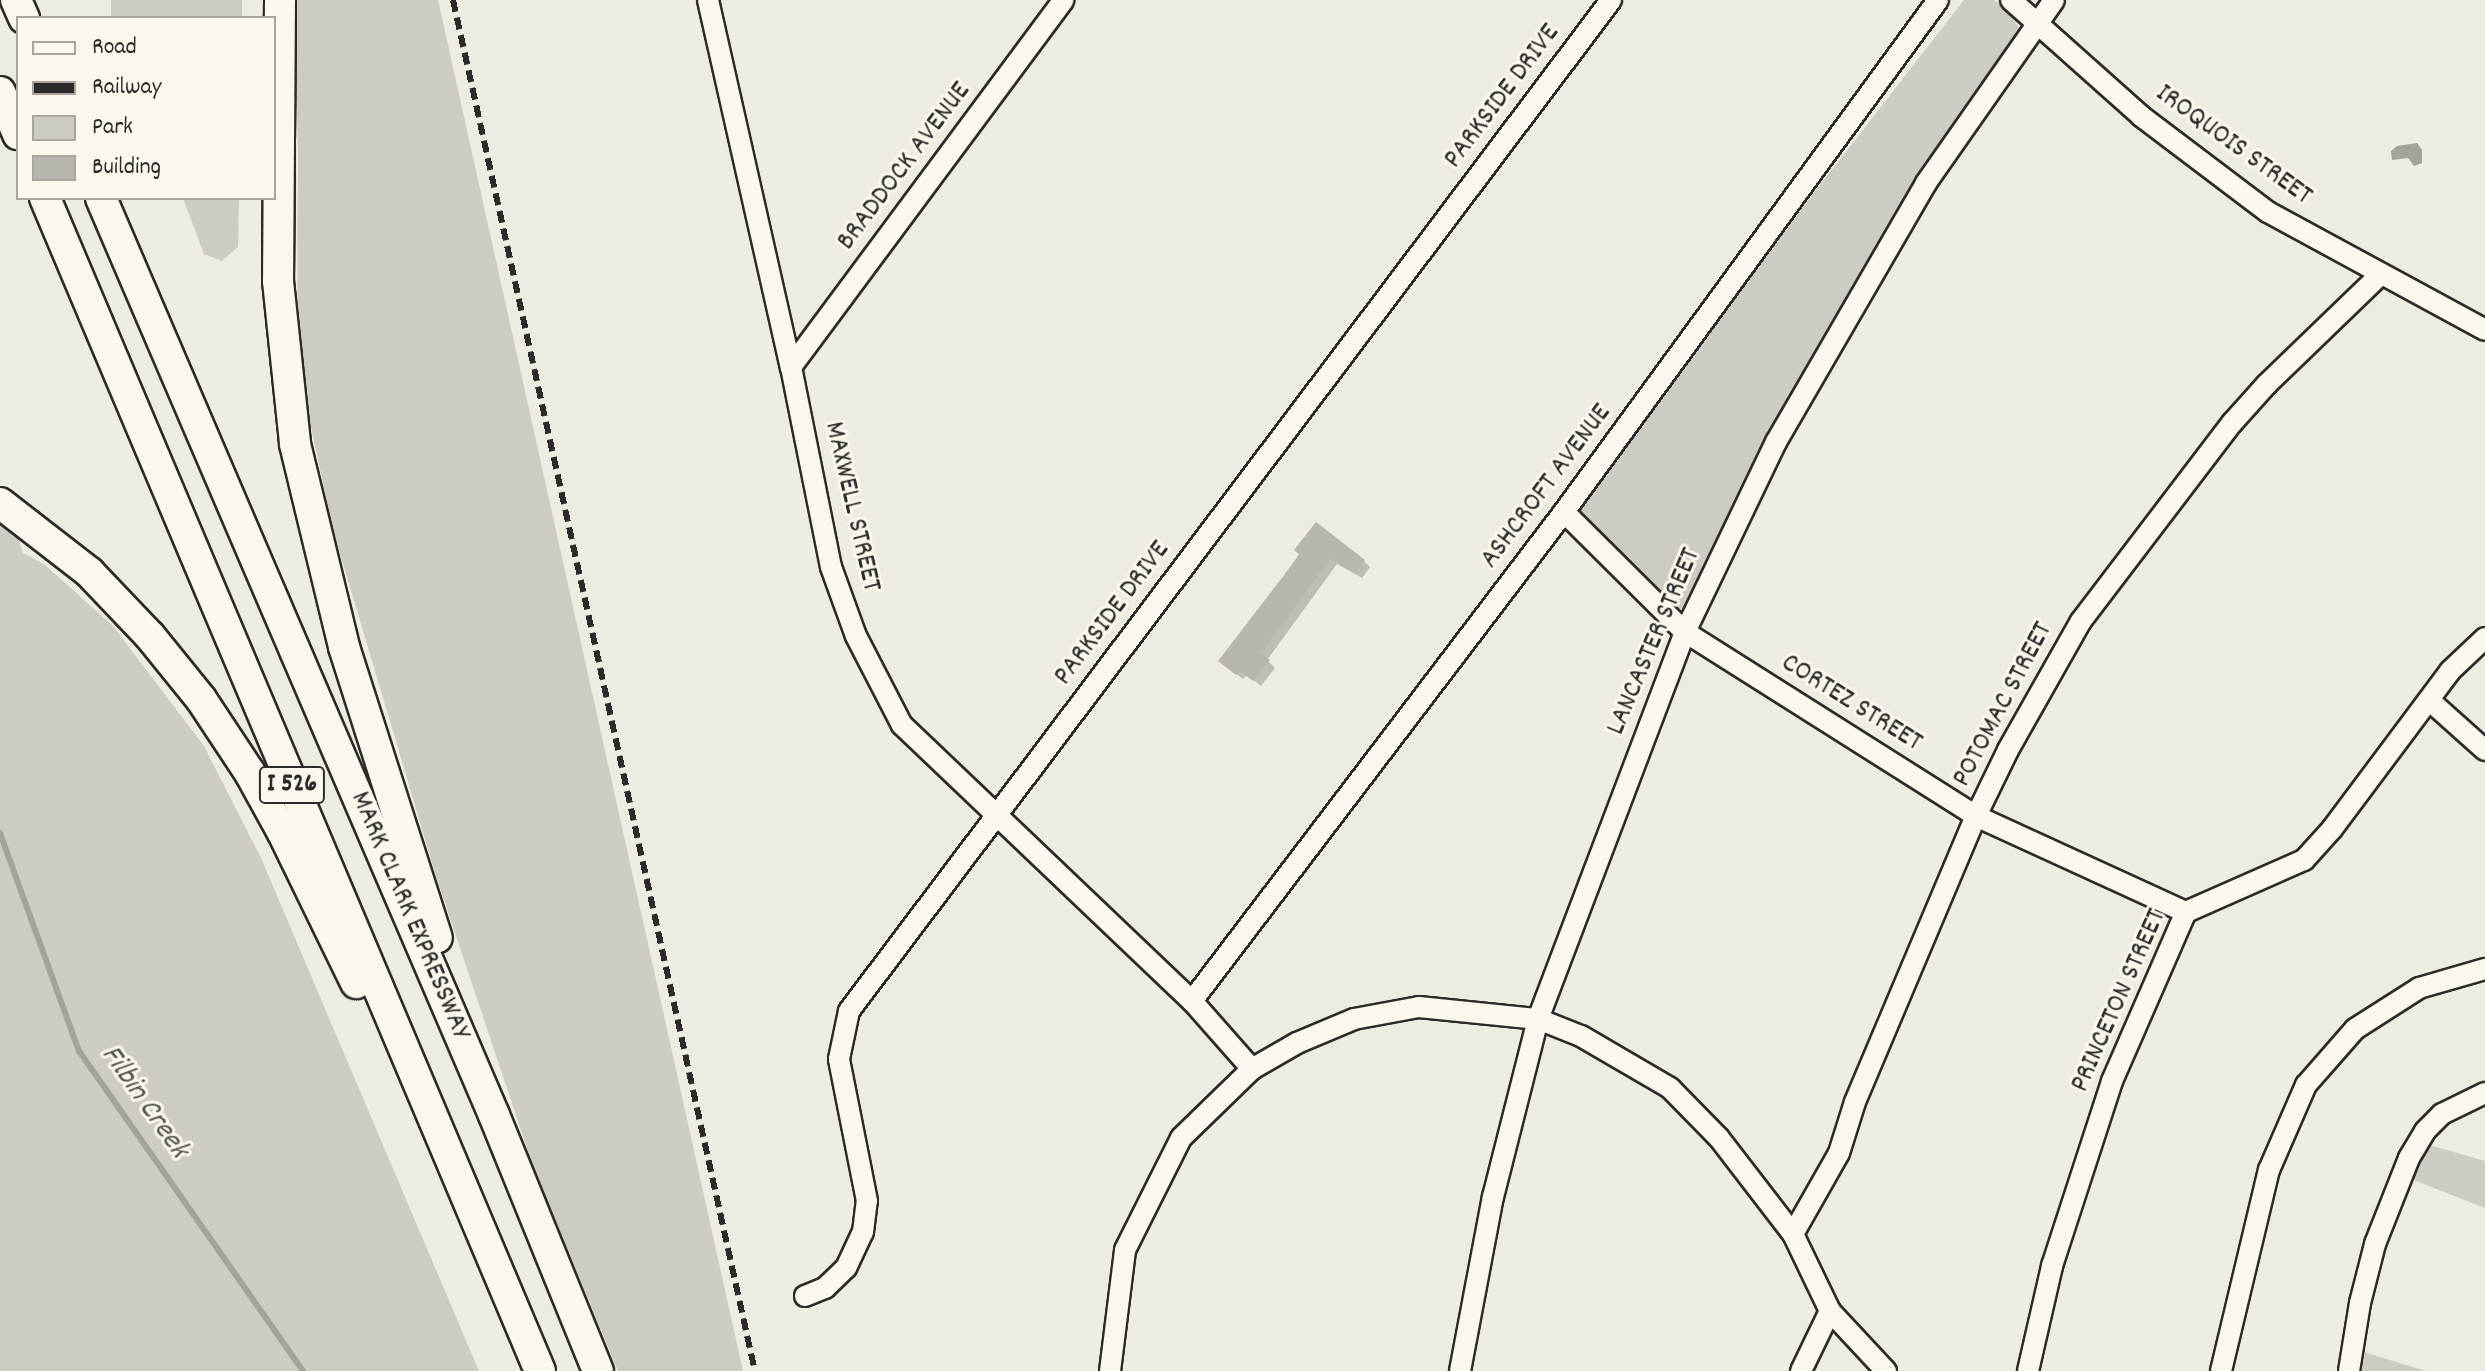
<!DOCTYPE html>
<html>
<head>
<meta charset="utf-8">
<style>
	body { margin:0 }
	#map { position:relative; width:2485px; height:1371px; overflow:hidden; background:#eeebe0; font-family:Dekko,sans-serif }
	div>[style] { position:absolute }
	.green>* { inset:0; background:#cecbc2; transform-origin:0 0 }
	.water>* { inset:0; background:#a4a29a }
	.shadow>* { inset:0; background:#0003 }
	.stream>* { height:6px; margin:-3px; padding:0 3px; transform-origin:3px; border-radius:3px; background:#a4a29a }
	.building>* { inset:0; background:#b8b5ae }
	.roads { filter:drop-shadow(2px 0 #2b2b2b) drop-shadow(-2px 0 #2b2b2b) drop-shadow(0 2px #2b2b2b) drop-shadow(0 -2px #2b2b2b) }
	.minor>* { height:20px; margin:-10px; padding:0 10px; transform-origin:10px; border-radius:10px; background:#fbf7ec }
	.highway>* { height:30px; margin:-15px; padding:0 15px; transform-origin:15px; border-radius:15px; background:#fbf7ec }
	.rail>* { height:6px; margin-top:-3px; transform-origin:0; background:repeating-linear-gradient(90deg,#2b2b2b 0 12px,transparent 0 18px) }
	span { translate:-50% -50%; white-space:nowrap; text-align:center; line-height:1.15; -webkit-text-stroke:6px #fbf7ec; paint-order:stroke }
	.shield-label span { padding:2px 6px; background:#fbf7ec; border:2px solid; border-radius:6px; -webkit-text-stroke-width:0 }
	.shield-label { font-size:26px; color:#2b2b2b; font-weight:700 }
	.street-label { font-size:28px; color:#2b2b2b }
	.water-label { font-size:30px; color:#555552; font-style:italic }
	.legend { position:absolute; left:16px; top:16px; width:260px; height:184px; box-sizing:border-box; background:#fbf7ec; border:2px solid #a8a59f; margin:0; padding:10px 14px; list-style:none; font-size:24px; color:#2b2b2b }
	.legend li { display:flex; align-items:center; gap:16px; height:40px }
	.legend b { width:40px; border:2px solid #a8a59f }
</style>
</head>
<body>
<div id="map">
	<div class="green">
		<div style="left:111px;top:0;width:131px;height:19px"></div>
		<div style="clip-path:polygon(294px 0,438px 0,743px 1371px,618px 1371px,532px 1163px,437px 879px,333px 530px,297px 361px,298px 153px)"></div>
		<div style="clip-path:polygon(1964px 0,1994px 0,2007px 10px,2020px 29px,1825px 332px,1746px 477px,1684px 609px,1675px 607px,1594px 535px,1579px 510px,1581px 504px,1807px 202px)"></div>
		<div style="clip-path:polygon(183px 198px,239px 198px,238px 247px,222px 261px,204px 254px)"></div>
		<div style="clip-path:polygon(0 486px,23px 553px,44px 564px,113px 626px,204px 746px,261px 858px,479px 1371px,0 1371px)"></div>
		<div style="clip-path:polygon(2426px 1144px,2485px 1161px,2485px 1208px,2406px 1177px)"></div>
		<div style="clip-path:polygon(2357px 1350px,2426px 1371px,2356px 1371px)"></div>
	</div>
	<div class="water">
		<div style="clip-path:polygon(2417px 143px,2422px 150px,2422px 163px,2414px 166px,2408px 158px,2392px 160px,2391px 151px,2397px 146px)"></div>
	</div>
	<div class="shadow">
		<div style="clip-path:polygon(1301px 555px,1364px 561px,1370px 567px,1362px 578px,1337px 564px,1267px 660px,1275px 668px,1261px 686px,1247px 675px,1243px 679px,1227px 667px)"></div>
	</div>
	<div class="stream">
		<div style="left:0;top:833px;width:232px;rotate:70.1deg"></div>
		<div style="left:79px;top:1051px;width:391px;rotate:55deg"></div>
	</div>
	<div class="building">
		<div style="clip-path:polygon(1316px 522px,1365px 560px,1355px 573px,1330px 559px,1261px 653px,1270px 660px,1253px 681px,1240px 671px,1236px 675px,1218px 661px,1291px 566px,1299px 554px,1294px 550px)"></div>
	</div>
	<div class="roads">
		<div class="minor">
			<div style="left:708px;top:0;width:376px;rotate:77.3deg"></div>
			<div style="left:791px;top:367px;width:204px;rotate:78.7deg"></div>
			<div style="left:831px;top:567px;width:73px;rotate:70.1deg"></div>
			<div style="left:856px;top:636px;width:100px;rotate:62.7deg"></div>
			<div style="left:902px;top:725px;width:400px;rotate:43.6deg"></div>
			<div style="left:1192px;top:1001px;width:91px;rotate:48.6deg"></div>
			<div style="left:2011px;top:0;width:174px;rotate:41.7deg"></div>
			<div style="left:2141px;top:116px;width:159px;rotate:37.1deg"></div>
			<div style="left:2268px;top:212px;width:247px;rotate:28.5deg"></div>
			<div style="left:791px;top:367px;width:457px;rotate:-53.4deg"></div>
			<div style="left:1564px;top:512px;width:170px;rotate:44.8deg"></div>
			<div style="left:1685px;top:632px;width:344px;rotate:32.3deg"></div>
			<div style="left:1976px;top:816px;width:231px;rotate:24.6deg"></div>
			<div style="left:2429px;top:700px;width:75px;rotate:41.8deg"></div>
			<div style="left:1192px;top:1001px;width:614px;rotate:-52.74deg"></div>
			<div style="left:1564px;top:512px;width:634px;rotate:-53.85deg"></div>
			<div style="left:1793px;top:1234px;width:93px;rotate:-60.4deg"></div>
			<div style="left:1839px;top:1153px;width:53px;rotate:-72.6deg"></div>
			<div style="left:1855px;top:1102px;width:311px;rotate:-67.1deg"></div>
			<div style="left:1976px;top:816px;width:73px;rotate:-64.1deg"></div>
			<div style="left:2008px;top:750px;width:148px;rotate:-60.5deg"></div>
			<div style="left:2081px;top:621px;width:249px;rotate:-52.7deg"></div>
			<div style="left:2232px;top:423px;width:52px;rotate:-48.1deg"></div>
			<div style="left:2267px;top:384px;width:157px;rotate:-44deg"></div>
			<div style="left:805px;top:1296px;width:22px;rotate:-22deg"></div>
			<div style="left:825px;top:1288px;width:29px;rotate:-44deg"></div>
			<div style="left:846px;top:1268px;width:40px;rotate:-65deg"></div>
			<div style="left:863px;top:1232px;width:31px;rotate:-83deg"></div>
			<div style="left:867px;top:1201px;width:145px;rotate:-101.2deg"></div>
			<div style="left:839px;top:1059px;width:49px;rotate:-78.2deg"></div>
			<div style="left:849px;top:1011px;width:1266px;rotate:-52.99deg"></div>
			<div style="left:1110px;top:1371px;width:122px;rotate:-82.9deg"></div>
			<div style="left:1125px;top:1250px;width:125px;rotate:-63.4deg"></div>
			<div style="left:1181px;top:1138px;width:99px;rotate:-44.2deg"></div>
			<div style="left:1252px;top:1069px;width:52px;rotate:-30deg"></div>
			<div style="left:1297px;top:1043px;width:62px;rotate:-22.8deg"></div>
			<div style="left:1354px;top:1019px;width:66px;rotate:-10.5deg"></div>
			<div style="left:1419px;top:1007px;width:120px;rotate:5.8deg"></div>
			<div style="left:1538px;top:1019px;width:46px;rotate:21.6deg"></div>
			<div style="left:1581px;top:1036px;width:103px;rotate:30.3deg"></div>
			<div style="left:1670px;top:1088px;width:70px;rotate:45.6deg"></div>
			<div style="left:1719px;top:1138px;width:121px;rotate:52.4deg"></div>
			<div style="left:1793px;top:1234px;width:85px;rotate:64.3deg"></div>
			<div style="left:1830px;top:1311px;width:82px;rotate:47deg"></div>
			<div style="left:1460px;top:1371px;width:177px;rotate:-79.3deg"></div>
			<div style="left:1493px;top:1197px;width:184px;rotate:-75.8deg"></div>
			<div style="left:1538px;top:1019px;width:414px;rotate:-69.2deg"></div>
			<div style="left:1685px;top:632px;width:211px;rotate:-64.4deg"></div>
			<div style="left:1776px;top:442px;width:299px;rotate:-59.9deg"></div>
			<div style="left:1926px;top:183px;width:223px;rotate:-55deg"></div>
			<div style="left:1801px;top:1371px;width:67px;rotate:-64.2deg"></div>
			<div style="left:2028px;top:1371px;width:108px;rotate:-77.1deg"></div>
			<div style="left:2052px;top:1266px;width:194px;rotate:-72deg"></div>
			<div style="left:2112px;top:1081px;width:184px;rotate:-66.4deg"></div>
			<div style="left:2186px;top:912px;width:129px;rotate:-23.8deg"></div>
			<div style="left:2304px;top:860px;width:42px;rotate:-47.9deg"></div>
			<div style="left:2332px;top:829px;width:197px;rotate:-53.2deg"></div>
			<div style="left:2450px;top:671px;width:48px;rotate:-43.3deg"></div>
			<div style="left:2221px;top:1371px;width:207px;rotate:-76.6deg"></div>
			<div style="left:2269px;top:1170px;width:93px;rotate:-66.5deg"></div>
			<div style="left:2306px;top:1085px;width:74px;rotate:-48.8deg"></div>
			<div style="left:2355px;top:1029px;width:76px;rotate:-32.6deg"></div>
			<div style="left:2419px;top:988px;width:69px;rotate:-16.1deg"></div>
			<div style="left:2349px;top:1371px;width:69px;rotate:-80.8deg"></div>
			<div style="left:2360px;top:1303px;width:61px;rotate:-75.7deg"></div>
			<div style="left:2375px;top:1244px;width:92px;rotate:-68.4deg"></div>
			<div style="left:2409px;top:1158px;width:31px;rotate:-59deg"></div>
			<div style="left:2425px;top:1131px;width:24px;rotate:-45deg"></div>
			<div style="left:2442px;top:1114px;width:48px;rotate:-26deg"></div>
		</div>
		<div class="highway">
			<div style="left:16px;top:0;width:20px;rotate:66deg"></div>
			<div style="left:280px;top:0;width:281px;rotate:90.4deg"></div>
			<div style="left:278px;top:281px;width:164px;rotate:84deg"></div>
			<div style="left:295px;top:444px;width:209px;rotate:76.4deg"></div>
			<div style="left:344px;top:647px;width:305px;rotate:72.3deg"></div>
			<div style="left:0;top:92px;width:46px;rotate:66.8deg"></div>
			<div style="left:45px;top:198px;width:1273px;rotate:67.12deg"></div>
			<div style="left:101px;top:198px;width:998px;rotate:66.8deg"></div>
			<div style="left:494px;top:1115px;width:276px;rotate:67.9deg"></div>
			<div style="left:0;top:503px;width:113px;rotate:37.8deg"></div>
			<div style="left:89px;top:572px;width:88px;rotate:46.4deg"></div>
			<div style="left:150px;top:636px;width:81px;rotate:51deg"></div>
			<div style="left:201px;top:699px;width:89px;rotate:56.5deg"></div>
			<div style="left:250px;top:773px;width:68px;rotate:61.2deg"></div>
			<div style="left:283px;top:833px;width:167px;rotate:64deg"></div>
		</div>
	</div>
	<div class="rail">
		<div style="left:453px;top:0;width:1404px;rotate:77.58deg"></div>
	</div>
	<div class="shield-label">
		<span style="left:292px;top:785px">I 526</span>
	</div>
	<div class="street-label">
		<span style="left:1503px;top:97px;rotate:-53deg">PARKSIDE DRIVE</span>
		<span style="left:2233px;top:146px;rotate:36deg">IROQUOIS STREET</span>
		<span style="left:905px;top:167px;rotate:-53deg">BRADDOCK AVENUE</span>
		<span style="left:1547px;top:487px;rotate:-53deg">ASHCROFT AVENUE</span>
		<span style="left:851px;top:507px;rotate:77deg">MAXWELL STREET</span>
		<span style="left:1113px;top:614px;rotate:-53deg">PARKSIDE DRIVE</span>
		<span style="left:1655px;top:642px;rotate:-67deg">LANCASTER STREET</span>
		<span style="left:1851px;top:704px;rotate:32deg">CORTEZ STREET</span>
		<span style="left:2004px;top:705px;rotate:-62deg">POTOMAC STREET</span>
		<span style="left:409px;top:916px;rotate:67deg">MARK CLARK EXPRESSWAY</span>
		<span style="left:2120px;top:1001px;rotate:-66deg">PRINCETON STREET</span>
	</div>
	<div class="water-label">
		<span style="left:143px;top:1103px;rotate:55deg">Filbin Creek</span>
	</div>
	<ul class="legend">
	<li><b style="height:10px;background:#fbf7ec"></b>Road</li>
	<li><b style="height:10px;background:#2b2b2b"></b>Railway</li>
	<li><b style="height:22px;background:#cecbc2"></b>Park</li>
	<li><b style="height:22px;background:#b8b5ae"></b>Building</li>
	</ul>
</div>
</body>
</html>
